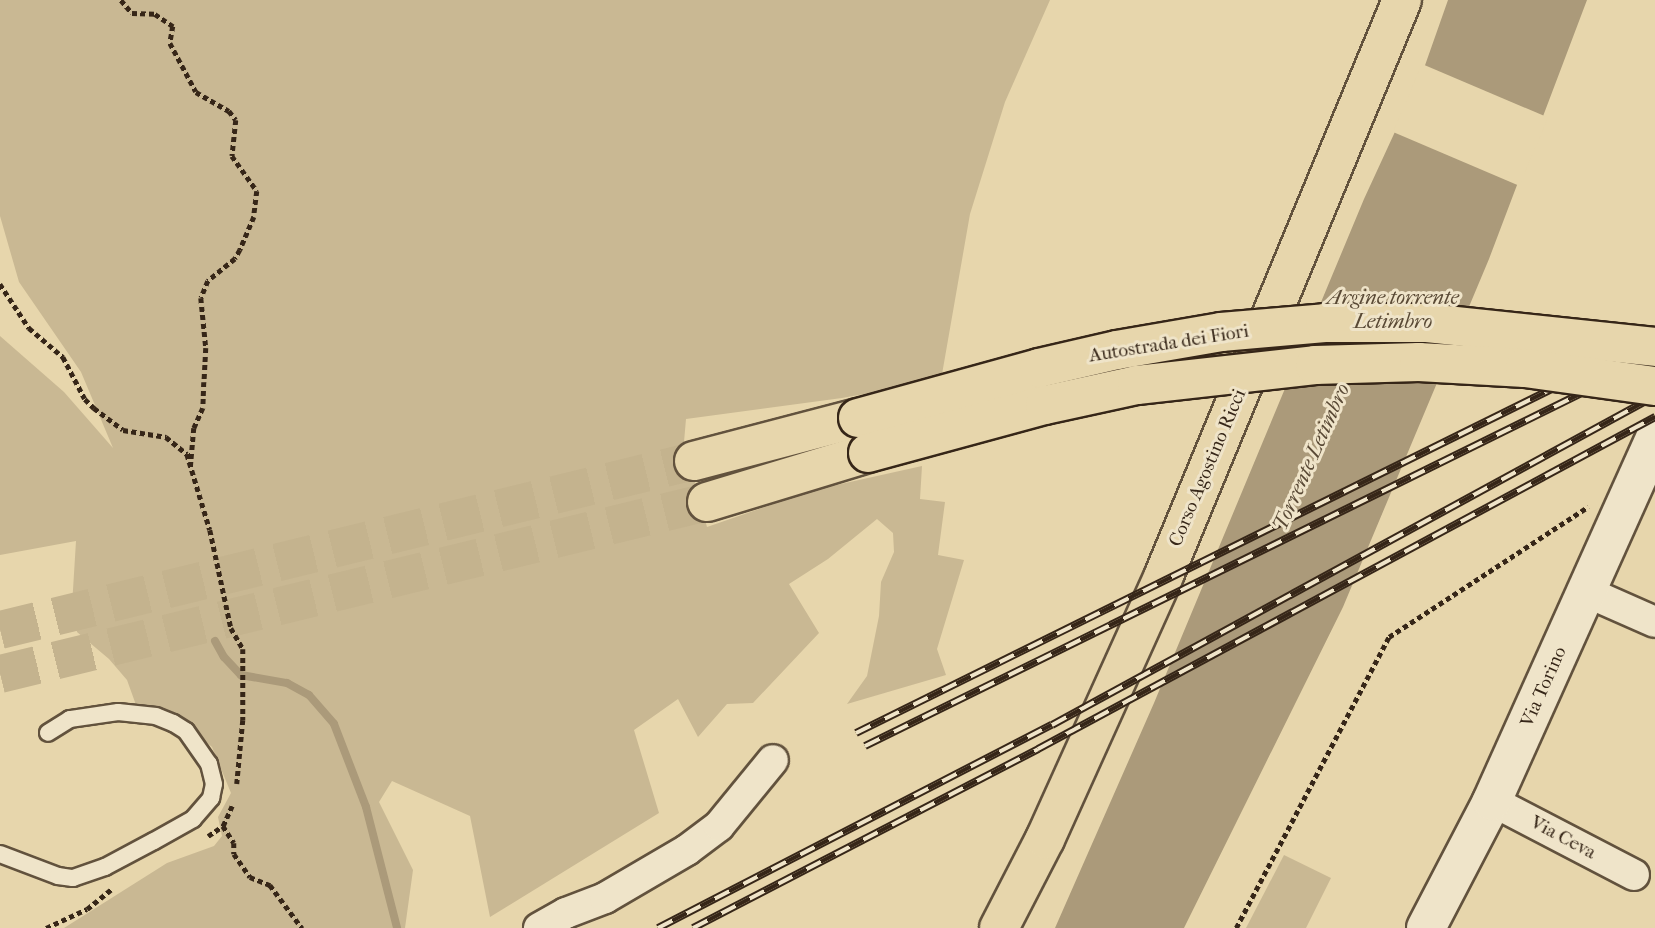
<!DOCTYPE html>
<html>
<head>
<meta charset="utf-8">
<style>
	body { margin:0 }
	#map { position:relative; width:1655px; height:928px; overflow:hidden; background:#e7d6ac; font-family:"IM FELL French Canon",serif }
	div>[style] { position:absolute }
	.green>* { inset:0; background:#c9b893 }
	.water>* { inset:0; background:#ab9a7a }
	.pier>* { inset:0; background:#e7d6ac; transform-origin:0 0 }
	.stream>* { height:8px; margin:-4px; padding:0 4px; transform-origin:4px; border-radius:4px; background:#ab9a7a }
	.highway-tunnel>* { height:38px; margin-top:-19px; transform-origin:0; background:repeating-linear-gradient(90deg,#c4b38e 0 38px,transparent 0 57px) }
	.path>* { height:4.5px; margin-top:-2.25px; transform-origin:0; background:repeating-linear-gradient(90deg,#362618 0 5px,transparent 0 8.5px) }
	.roads { filter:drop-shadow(2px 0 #62523d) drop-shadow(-2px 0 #62523d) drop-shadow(0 2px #62523d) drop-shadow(0 -2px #62523d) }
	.lane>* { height:16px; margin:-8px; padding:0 8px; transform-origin:8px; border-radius:8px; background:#efe4c9 }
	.street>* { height:30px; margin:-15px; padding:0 15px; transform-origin:15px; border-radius:15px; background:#efe4c9 }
	.secondary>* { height:38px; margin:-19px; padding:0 19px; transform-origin:19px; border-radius:19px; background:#efe4c9 }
	.primary>* { height:38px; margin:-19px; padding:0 19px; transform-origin:19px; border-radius:19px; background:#e7d6ac }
	.highway>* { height:38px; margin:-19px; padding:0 19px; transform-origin:19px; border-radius:19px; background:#e7d6ac }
	.rail>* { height:8px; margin-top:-4px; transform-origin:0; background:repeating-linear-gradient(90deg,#efe4c9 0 16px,#362618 0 32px); box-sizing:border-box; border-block:2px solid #362618 }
	.bridges { filter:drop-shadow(2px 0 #362618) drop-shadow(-2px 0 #362618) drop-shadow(0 2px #362618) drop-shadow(0 -2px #362618) }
	.highway-bridge>* { height:38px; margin:-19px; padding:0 19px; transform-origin:19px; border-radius:19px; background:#e7d6ac }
	span { translate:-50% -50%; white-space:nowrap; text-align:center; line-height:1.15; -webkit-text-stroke:6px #efe4c9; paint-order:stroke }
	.street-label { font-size:19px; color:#362618 }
	.water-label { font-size:21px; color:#594935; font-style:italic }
</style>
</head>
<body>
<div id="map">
	<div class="green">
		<div style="clip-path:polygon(0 0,1050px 0,1005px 102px,970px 214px,941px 380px,842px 398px,686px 419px,684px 442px,707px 527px,814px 490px,922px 466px,920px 499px,945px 502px,938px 555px,964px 560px,937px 649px,946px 675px,847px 704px,867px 676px,879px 616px,881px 582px,894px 552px,893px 533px,877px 519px,828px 559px,789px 584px,819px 633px,753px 703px,727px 704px,698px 737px,678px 699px,634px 730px,659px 813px,490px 917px,470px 816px,392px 781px,379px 802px,413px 870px,405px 928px,64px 928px,167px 863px,214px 846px,222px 836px,218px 817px,231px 793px,212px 747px,171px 712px,136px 705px,127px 680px,109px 659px,77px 632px,72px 606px,76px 541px,0 555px,0 336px,64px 392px,113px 448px,81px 372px,19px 282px,0 216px)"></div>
		<div style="clip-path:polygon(1284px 855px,1331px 878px,1306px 928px,1246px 928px)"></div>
	</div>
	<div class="water">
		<div style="clip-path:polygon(1448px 0,1587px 0,1489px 259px,1343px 607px,1184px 928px,1055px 928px,1154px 703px,1364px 199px,1423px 71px)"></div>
	</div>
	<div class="pier">
		<div style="left:1422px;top:64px;width:137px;height:74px;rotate:23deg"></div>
	</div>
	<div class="stream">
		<div style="left:215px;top:641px;width:18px;rotate:61deg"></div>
		<div style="left:224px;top:657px;width:25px;rotate:47deg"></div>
		<div style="left:241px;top:675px;width:47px;rotate:9.9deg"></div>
		<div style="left:287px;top:683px;width:25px;rotate:29deg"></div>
		<div style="left:309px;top:695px;width:38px;rotate:49deg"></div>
		<div style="left:334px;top:724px;width:89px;rotate:68.9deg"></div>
		<div style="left:366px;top:807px;width:125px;rotate:75.6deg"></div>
	</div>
	<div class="highway-tunnel">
		<div style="left:0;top:630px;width:714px;rotate:-13.69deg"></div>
		<div style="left:0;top:674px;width:728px;rotate:-13.67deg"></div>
	</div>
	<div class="path">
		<div style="left:121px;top:0;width:17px;rotate:50deg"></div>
		<div style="left:132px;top:13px;width:23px;rotate:2deg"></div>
		<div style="left:155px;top:14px;width:22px;rotate:34deg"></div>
		<div style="left:173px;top:26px;width:17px;rotate:100deg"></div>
		<div style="left:170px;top:43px;width:55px;rotate:62deg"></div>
		<div style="left:196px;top:92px;width:38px;rotate:30deg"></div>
		<div style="left:229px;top:111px;width:11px;rotate:52deg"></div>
		<div style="left:236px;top:120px;width:36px;rotate:96deg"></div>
		<div style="left:232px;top:156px;width:43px;rotate:54.5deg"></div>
		<div style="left:257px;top:191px;width:26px;rotate:97deg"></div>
		<div style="left:254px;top:217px;width:36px;rotate:113deg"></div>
		<div style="left:240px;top:250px;width:10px;rotate:119deg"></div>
		<div style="left:235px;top:259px;width:35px;rotate:141deg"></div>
		<div style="left:208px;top:281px;width:18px;rotate:112deg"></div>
		<div style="left:201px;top:298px;width:50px;rotate:84.3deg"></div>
		<div style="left:206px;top:348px;width:34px;rotate:93deg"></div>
		<div style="left:204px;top:382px;width:26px;rotate:92deg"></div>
		<div style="left:203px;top:408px;width:22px;rotate:114deg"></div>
		<div style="left:194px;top:428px;width:38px;rotate:95deg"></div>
		<div style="left:0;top:284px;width:53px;rotate:56.6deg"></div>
		<div style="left:29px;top:328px;width:45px;rotate:40.5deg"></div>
		<div style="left:63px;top:357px;width:47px;rotate:62.4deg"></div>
		<div style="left:85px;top:399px;width:13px;rotate:45deg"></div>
		<div style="left:94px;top:408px;width:36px;rotate:37deg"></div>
		<div style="left:123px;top:430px;width:44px;rotate:9.2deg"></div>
		<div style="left:166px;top:437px;width:27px;rotate:39deg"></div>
		<div style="left:187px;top:454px;width:79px;rotate:73.2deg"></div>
		<div style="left:210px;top:530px;width:100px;rotate:77.9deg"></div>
		<div style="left:231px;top:628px;width:24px;rotate:60deg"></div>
		<div style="left:243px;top:649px;width:71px;rotate:90deg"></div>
		<div style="left:243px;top:720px;width:64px;rotate:95.4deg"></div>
		<div style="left:223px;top:826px;width:20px;rotate:57deg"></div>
		<div style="left:234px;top:843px;width:11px;rotate:90deg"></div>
		<div style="left:234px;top:854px;width:28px;rotate:55deg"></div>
		<div style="left:250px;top:877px;width:22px;rotate:22deg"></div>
		<div style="left:270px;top:885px;width:54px;rotate:53.3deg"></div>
		<div style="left:208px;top:836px;width:18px;rotate:-34deg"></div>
		<div style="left:223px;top:826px;width:22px;rotate:-66deg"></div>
		<div style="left:46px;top:928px;width:45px;rotate:-24.9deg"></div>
		<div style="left:87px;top:909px;width:32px;rotate:-39deg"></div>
		<div style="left:1236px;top:928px;width:329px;rotate:-62.3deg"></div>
		<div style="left:1389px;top:637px;width:238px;rotate:-33.2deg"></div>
	</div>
	<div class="roads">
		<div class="lane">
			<div style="left:0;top:854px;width:62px;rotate:20.8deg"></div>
			<div style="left:58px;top:876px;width:15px;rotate:8deg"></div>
			<div style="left:73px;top:878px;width:34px;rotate:-19deg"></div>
			<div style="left:105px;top:867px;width:55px;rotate:-28deg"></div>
			<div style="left:154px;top:841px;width:45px;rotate:-29.4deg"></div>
			<div style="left:193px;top:819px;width:28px;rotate:-49deg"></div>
			<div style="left:211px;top:798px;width:14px;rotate:-78deg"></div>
			<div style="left:214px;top:784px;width:21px;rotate:-104deg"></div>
			<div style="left:209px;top:764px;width:40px;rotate:-124.9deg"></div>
			<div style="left:186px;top:731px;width:15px;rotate:-148deg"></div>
			<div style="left:173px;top:723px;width:18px;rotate:-158deg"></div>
			<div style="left:156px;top:716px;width:38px;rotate:-174deg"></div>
			<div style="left:118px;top:712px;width:49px;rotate:171.7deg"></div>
			<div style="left:70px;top:719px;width:26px;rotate:148deg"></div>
		</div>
		<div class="street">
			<div style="left:1587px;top:592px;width:74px;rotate:23.8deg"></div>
			<div style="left:1492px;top:801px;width:160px;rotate:27.5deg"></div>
			<div style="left:539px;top:928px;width:31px;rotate:-29deg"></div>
			<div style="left:566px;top:913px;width:42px;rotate:-21deg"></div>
			<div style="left:605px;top:898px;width:95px;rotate:-30.3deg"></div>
			<div style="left:687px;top:850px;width:40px;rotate:-37deg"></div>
			<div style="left:719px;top:826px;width:85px;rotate:-50.7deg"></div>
		</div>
		<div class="secondary">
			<div style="left:1426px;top:928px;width:143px;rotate:-62.5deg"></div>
			<div style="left:1492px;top:801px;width:398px;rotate:-65.8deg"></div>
		</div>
		<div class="primary">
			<div style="left:999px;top:928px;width:100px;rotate:-62.7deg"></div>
			<div style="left:1045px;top:839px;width:290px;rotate:-65.7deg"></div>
			<div style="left:1164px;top:575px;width:622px;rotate:-67.51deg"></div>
		</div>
		<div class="highway">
			<div style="left:694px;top:461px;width:170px;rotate:-14.7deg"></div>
			<div style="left:707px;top:502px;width:168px;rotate:-16.9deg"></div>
		</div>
	</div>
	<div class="rail">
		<div style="left:856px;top:733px;width:891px;rotate:-26.31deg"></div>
		<div style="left:865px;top:746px;width:881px;rotate:-26.22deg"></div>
		<div style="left:658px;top:928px;width:443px;rotate:-27.3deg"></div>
		<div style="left:1052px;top:725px;width:687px;rotate:-28.62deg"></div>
		<div style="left:693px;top:928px;width:389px;rotate:-27.4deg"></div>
		<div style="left:1038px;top:749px;width:701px;rotate:-28.28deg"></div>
	</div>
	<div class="bridges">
		<div class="highway-bridge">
			<div style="left:858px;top:418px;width:188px;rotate:-15.4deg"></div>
			<div style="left:1039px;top:368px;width:80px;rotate:-13deg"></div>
			<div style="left:1117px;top:350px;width:106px;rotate:-9.8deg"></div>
			<div style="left:1221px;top:332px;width:104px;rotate:-4.9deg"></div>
			<div style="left:1325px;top:323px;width:102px"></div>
			<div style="left:1427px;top:323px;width:229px;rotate:6deg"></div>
			<div style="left:868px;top:453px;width:183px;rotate:-15.2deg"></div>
			<div style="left:1045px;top:405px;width:94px;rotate:-12.3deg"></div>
			<div style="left:1137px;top:385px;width:179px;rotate:-6.4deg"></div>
			<div style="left:1315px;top:365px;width:104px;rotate:-1.7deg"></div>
			<div style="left:1419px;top:362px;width:106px;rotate:3.2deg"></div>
			<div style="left:1525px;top:368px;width:131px;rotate:7.9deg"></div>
		</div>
	</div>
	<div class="street-label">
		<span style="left:1169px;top:344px;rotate:-9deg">Autostrada dei Fiori</span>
		<span style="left:1208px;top:468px;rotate:-67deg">Corso Agostino Ricci</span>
		<span style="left:1544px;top:687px;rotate:-66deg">Via Torino</span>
		<span style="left:1563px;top:838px;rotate:28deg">Via Ceva</span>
	</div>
	<div class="water-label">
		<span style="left:1393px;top:309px">Argine torrente<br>Letimbro</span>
		<span style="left:1311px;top:457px;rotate:-66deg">Torrente Letimbro</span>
	</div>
</div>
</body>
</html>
